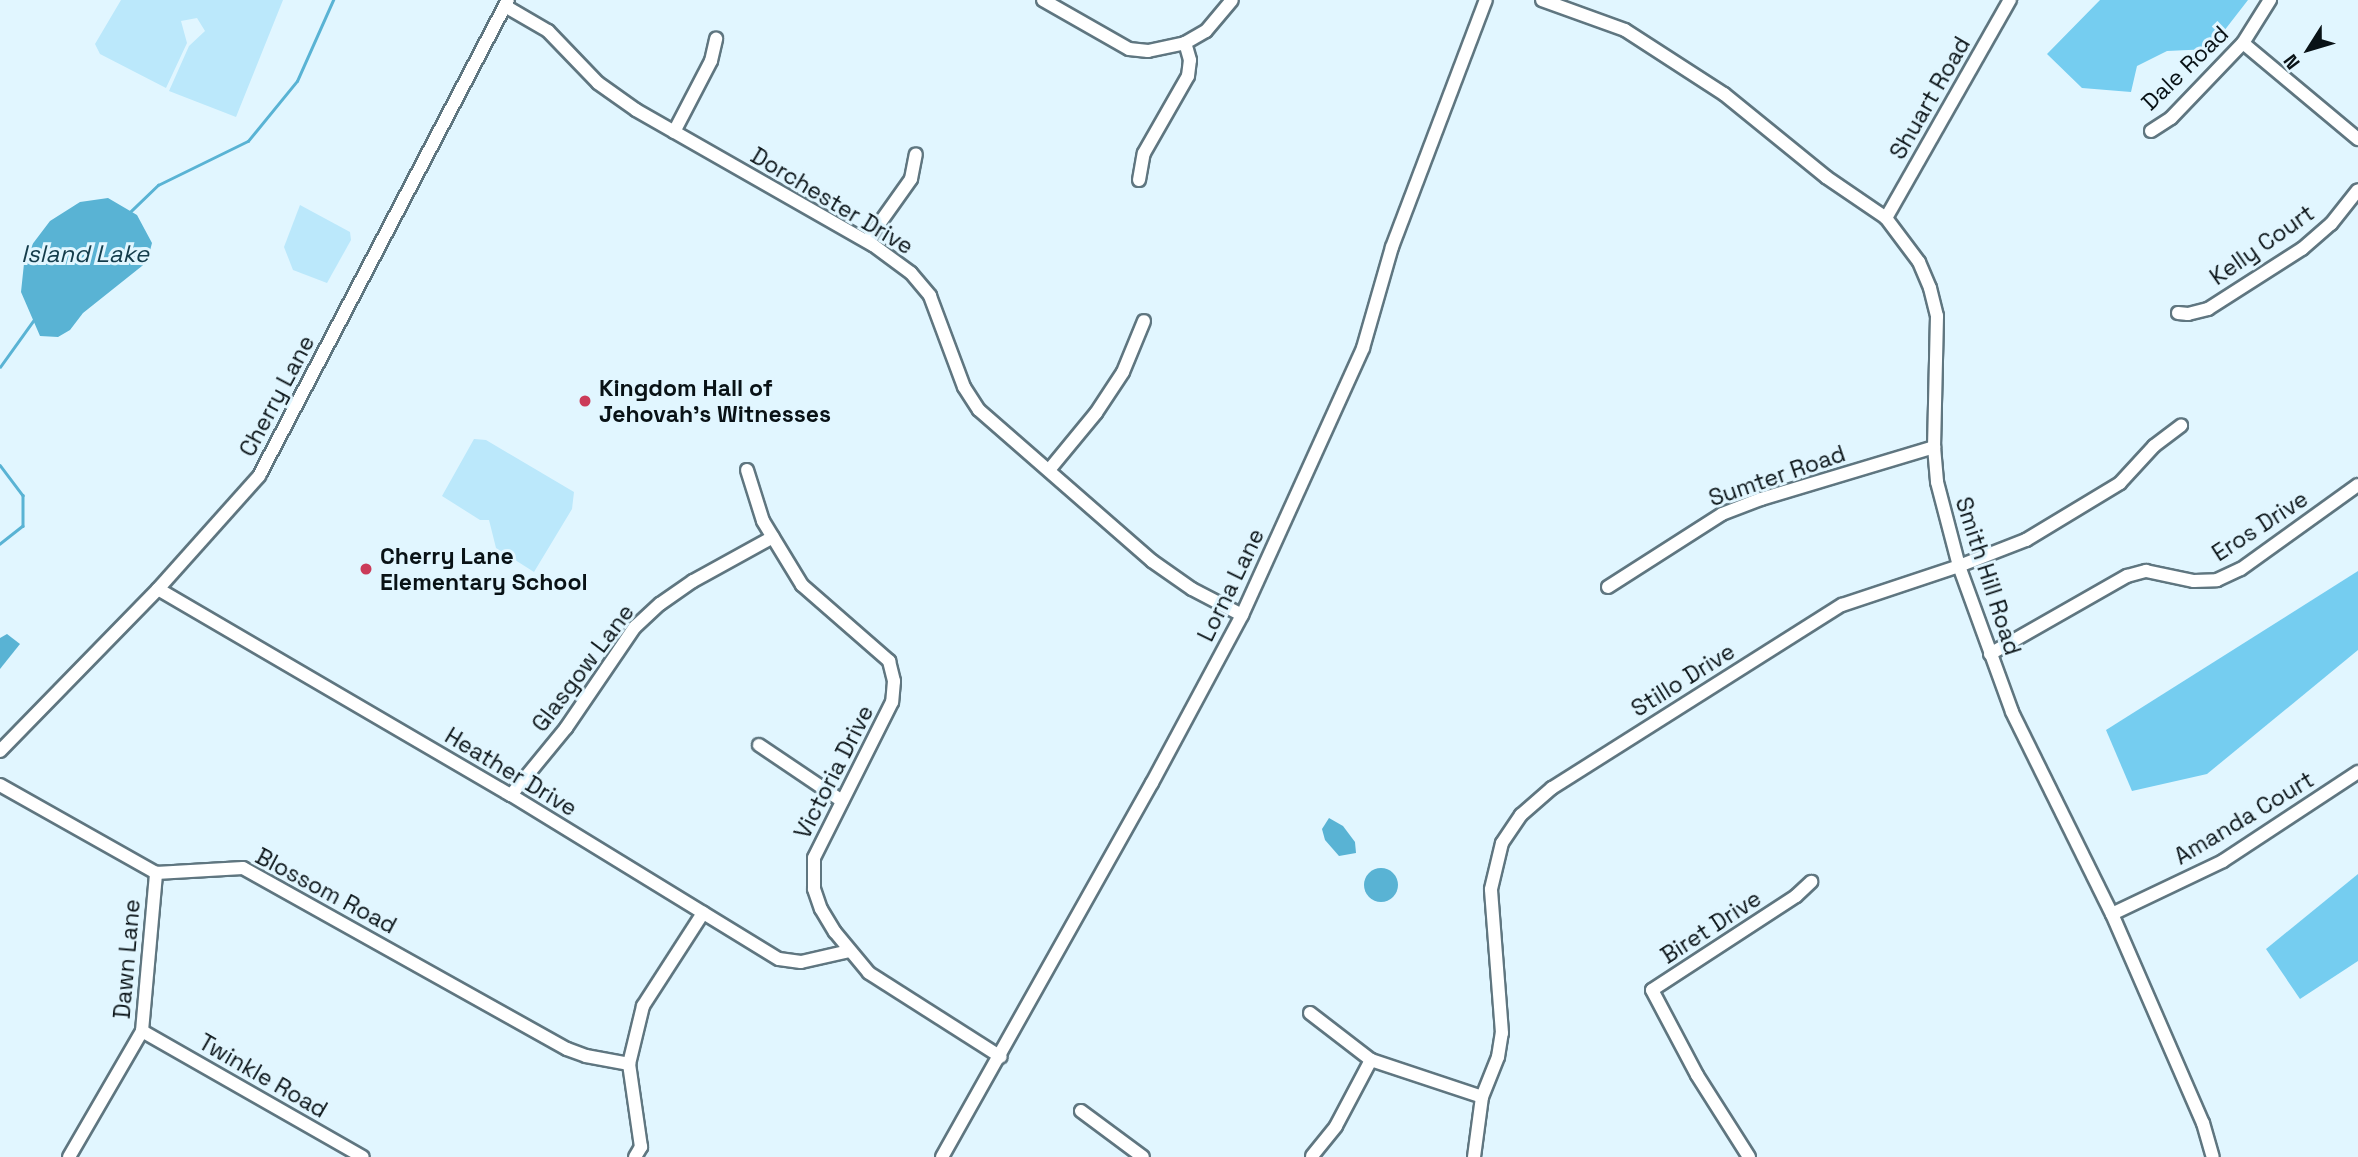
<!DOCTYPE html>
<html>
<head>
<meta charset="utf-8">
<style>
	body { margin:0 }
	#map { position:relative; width:2358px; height:1157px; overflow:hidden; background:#e1f6ff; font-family:"Space Grotesk",sans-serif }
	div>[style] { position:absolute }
	.green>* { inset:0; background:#bbe8fb }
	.forest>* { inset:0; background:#75cdf0 }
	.water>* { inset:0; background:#59b3d4 }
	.round { border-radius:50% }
	.stream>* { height:2.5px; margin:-1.25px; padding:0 1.25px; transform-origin:1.25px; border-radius:1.25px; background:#59b3d4 }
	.roads { filter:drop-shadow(2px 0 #5f7680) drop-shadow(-2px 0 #5f7680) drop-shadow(0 2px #5f7680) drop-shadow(0 -2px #5f7680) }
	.minor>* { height:12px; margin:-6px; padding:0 6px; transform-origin:6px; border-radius:6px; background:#fff }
	.dots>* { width:19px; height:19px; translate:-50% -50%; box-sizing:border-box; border:4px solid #e1f6ff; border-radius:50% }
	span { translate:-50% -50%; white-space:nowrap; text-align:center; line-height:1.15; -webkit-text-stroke:6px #e1f6ff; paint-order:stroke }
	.street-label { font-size:23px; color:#091216 }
	.poi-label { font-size:23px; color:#091216; font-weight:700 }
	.left { translate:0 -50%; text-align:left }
	.water-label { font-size:24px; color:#143c4b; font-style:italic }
	.north { position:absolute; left:2274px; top:14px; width:70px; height:70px; -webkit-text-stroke:5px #e1f6ff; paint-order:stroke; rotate:233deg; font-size:19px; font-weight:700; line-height:28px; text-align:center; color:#091216 }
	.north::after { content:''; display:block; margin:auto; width:24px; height:32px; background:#091216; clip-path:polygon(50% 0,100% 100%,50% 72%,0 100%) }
</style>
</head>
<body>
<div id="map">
	<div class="green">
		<div style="clip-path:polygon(121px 0,283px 0,236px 117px,169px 91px,189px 46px,205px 31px,197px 18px,181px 21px,187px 43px,166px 88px,100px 54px,95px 44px)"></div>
		<div style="clip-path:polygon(300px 205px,350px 232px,351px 240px,327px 283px,293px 270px,284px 247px)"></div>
		<div style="clip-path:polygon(474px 439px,486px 440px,574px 492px,572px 509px,534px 572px,496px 548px,489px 520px,480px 520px,442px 496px)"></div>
	</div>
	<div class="forest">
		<div style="clip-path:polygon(2100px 0,2248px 0,2210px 49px,2167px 51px,2137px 66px,2131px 92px,2082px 88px,2047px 54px)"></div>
		<div style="clip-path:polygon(2358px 571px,2358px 650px,2207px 774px,2132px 791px,2106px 730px)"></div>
		<div style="clip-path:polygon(2358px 874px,2358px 961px,2300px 999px,2266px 949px)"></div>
	</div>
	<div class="water">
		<div style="clip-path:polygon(108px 198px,137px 215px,152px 243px,147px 262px,83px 313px,70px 330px,58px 337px,40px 336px,21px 292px,25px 254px,50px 221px,80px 202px)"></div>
		<div style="clip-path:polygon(7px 634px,20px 644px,0 669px,0 638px)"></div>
		<div style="clip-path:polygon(1329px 818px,1343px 826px,1355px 842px,1356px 853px,1339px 856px,1325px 840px,1322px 829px)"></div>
		<div class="round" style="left:1364px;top:868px;width:34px;height:34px"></div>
	</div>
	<div class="stream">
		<div style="left:130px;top:212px;width:39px;rotate:-44deg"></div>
		<div style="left:158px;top:185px;width:100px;rotate:-26.1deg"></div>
		<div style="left:248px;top:141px;width:77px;rotate:-50.8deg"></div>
		<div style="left:297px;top:81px;width:89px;rotate:-66deg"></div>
		<div style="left:0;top:367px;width:57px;rotate:-54.3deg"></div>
		<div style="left:0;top:465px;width:38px;rotate:53deg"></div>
		<div style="left:23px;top:495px;width:31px;rotate:90deg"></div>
		<div style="left:23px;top:526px;width:29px;rotate:142deg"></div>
	</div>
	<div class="roads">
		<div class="minor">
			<div style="left:1043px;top:0;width:99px;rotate:29.7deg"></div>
			<div style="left:1129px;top:49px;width:19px;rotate:6deg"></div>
			<div style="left:1148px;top:51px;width:38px;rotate:-12deg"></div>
			<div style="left:1185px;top:43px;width:24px;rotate:-30deg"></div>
			<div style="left:1206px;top:31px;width:40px;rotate:-50deg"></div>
			<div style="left:1542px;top:0;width:88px;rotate:19.9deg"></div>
			<div style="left:1625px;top:30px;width:118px;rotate:32.9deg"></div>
			<div style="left:1724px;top:94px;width:132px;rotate:39.1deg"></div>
			<div style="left:1826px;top:177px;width:73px;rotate:34.3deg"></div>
			<div style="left:1886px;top:218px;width:55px;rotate:53.1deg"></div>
			<div style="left:1919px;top:262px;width:28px;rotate:67deg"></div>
			<div style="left:1930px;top:288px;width:29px;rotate:76deg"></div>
			<div style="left:1937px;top:316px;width:131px;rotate:91.3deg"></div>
			<div style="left:1934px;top:447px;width:35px;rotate:85deg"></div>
			<div style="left:1937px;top:482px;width:87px;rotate:75.3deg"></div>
			<div style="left:1959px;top:566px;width:155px;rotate:70deg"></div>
			<div style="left:2012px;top:712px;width:225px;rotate:63.7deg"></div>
			<div style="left:2112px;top:914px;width:228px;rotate:66.5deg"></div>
			<div style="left:2203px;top:1123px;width:35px;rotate:74deg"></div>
			<div style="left:505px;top:6px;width:50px;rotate:30.2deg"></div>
			<div style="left:548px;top:31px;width:72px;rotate:46.1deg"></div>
			<div style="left:598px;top:83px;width:47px;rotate:35.4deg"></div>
			<div style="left:636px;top:110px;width:273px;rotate:29.7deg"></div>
			<div style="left:873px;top:245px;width:47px;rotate:36.4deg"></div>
			<div style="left:911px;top:273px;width:30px;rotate:50deg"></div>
			<div style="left:930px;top:296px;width:97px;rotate:69.5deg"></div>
			<div style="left:964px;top:387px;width:27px;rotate:57deg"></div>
			<div style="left:979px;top:410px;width:230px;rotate:41.1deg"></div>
			<div style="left:1152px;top:561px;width:49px;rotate:35deg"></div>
			<div style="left:1192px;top:589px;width:56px;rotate:27.5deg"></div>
			<div style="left:2243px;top:43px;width:150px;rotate:39.9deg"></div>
			<div style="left:2151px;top:131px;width:24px;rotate:-33deg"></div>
			<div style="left:2171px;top:118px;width:104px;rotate:-46.2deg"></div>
			<div style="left:2243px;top:43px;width:51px;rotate:-57.9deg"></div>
			<div style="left:674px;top:132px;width:80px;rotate:-62.5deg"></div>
			<div style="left:711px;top:61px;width:23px;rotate:-77deg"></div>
			<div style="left:1139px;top:180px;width:27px;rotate:-80deg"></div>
			<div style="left:1144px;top:153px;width:89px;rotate:-60.3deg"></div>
			<div style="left:1188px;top:76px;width:16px;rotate:-83deg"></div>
			<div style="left:1190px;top:60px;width:18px;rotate:-106deg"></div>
			<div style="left:1886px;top:218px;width:251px;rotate:-60.4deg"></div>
			<div style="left:867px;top:241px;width:76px;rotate:-54.6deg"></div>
			<div style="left:911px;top:179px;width:25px;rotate:-79deg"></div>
			<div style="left:2178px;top:313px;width:10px;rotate:6deg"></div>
			<div style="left:2188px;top:314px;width:21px;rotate:-14deg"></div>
			<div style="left:2208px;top:309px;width:112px;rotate:-32.6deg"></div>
			<div style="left:2302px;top:249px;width:38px;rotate:-41deg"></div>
			<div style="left:2331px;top:224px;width:43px;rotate:-51.5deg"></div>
			<div style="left:747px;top:470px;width:53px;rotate:72.6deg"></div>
			<div style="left:763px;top:521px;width:75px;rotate:58.6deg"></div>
			<div style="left:802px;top:585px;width:116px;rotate:41.1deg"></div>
			<div style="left:889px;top:661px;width:21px;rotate:76deg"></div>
			<div style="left:894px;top:681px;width:21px;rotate:95deg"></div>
			<div style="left:892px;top:702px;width:174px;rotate:116.6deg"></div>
			<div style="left:814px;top:858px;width:31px;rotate:90deg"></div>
			<div style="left:814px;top:889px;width:21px;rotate:71deg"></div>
			<div style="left:821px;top:909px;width:27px;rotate:59deg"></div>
			<div style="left:835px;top:932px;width:53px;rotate:50.3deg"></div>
			<div style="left:869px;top:973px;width:156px;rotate:32.5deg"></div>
			<div style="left:1049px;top:470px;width:74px;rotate:-50.5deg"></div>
			<div style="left:1096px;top:413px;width:49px;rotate:-56.6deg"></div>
			<div style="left:1123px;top:372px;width:55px;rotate:-67.6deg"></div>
			<div style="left:1608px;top:587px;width:135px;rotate:-32.6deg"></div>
			<div style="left:1722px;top:514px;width:42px;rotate:-21deg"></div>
			<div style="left:1761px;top:499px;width:181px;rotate:-16.7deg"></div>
			<div style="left:158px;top:589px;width:409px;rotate:30.3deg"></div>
			<div style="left:511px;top:795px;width:314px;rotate:31.5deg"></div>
			<div style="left:779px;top:959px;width:22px;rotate:8deg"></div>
			<div style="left:801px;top:962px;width:49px;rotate:-12.9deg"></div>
			<div style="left:1990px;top:654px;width:158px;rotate:-29.7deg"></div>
			<div style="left:2127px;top:576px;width:20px;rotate:-15deg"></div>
			<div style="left:2146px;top:571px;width:49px;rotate:11.8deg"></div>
			<div style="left:2194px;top:581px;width:23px;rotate:-2deg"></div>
			<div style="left:2217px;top:580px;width:26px;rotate:-25deg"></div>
			<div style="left:2241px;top:569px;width:144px;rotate:-35.7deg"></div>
			<div style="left:759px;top:745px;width:100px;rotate:34deg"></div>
			<div style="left:0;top:751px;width:226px;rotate:-45.7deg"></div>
			<div style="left:158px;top:589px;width:152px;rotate:-48.2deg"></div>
			<div style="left:259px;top:476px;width:537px;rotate:-62.39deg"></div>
			<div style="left:0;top:785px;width:179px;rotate:29.4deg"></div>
			<div style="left:156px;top:873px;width:87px;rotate:-3.3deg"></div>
			<div style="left:243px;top:868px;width:371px;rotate:29.2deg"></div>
			<div style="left:567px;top:1049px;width:20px;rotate:20deg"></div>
			<div style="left:586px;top:1056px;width:44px;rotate:10.5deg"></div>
			<div style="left:511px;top:795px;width:87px;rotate:-50.6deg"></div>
			<div style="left:566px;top:728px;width:122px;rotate:-55.7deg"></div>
			<div style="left:635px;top:627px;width:34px;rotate:-43deg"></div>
			<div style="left:660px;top:604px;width:40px;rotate:-34.9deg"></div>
			<div style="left:693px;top:581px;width:91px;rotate:-28.8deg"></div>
			<div style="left:2112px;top:914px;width:123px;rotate:-25.5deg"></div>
			<div style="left:2223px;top:861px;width:162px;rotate:-33.4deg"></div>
			<div style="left:1310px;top:1013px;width:77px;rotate:37.6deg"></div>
			<div style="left:1371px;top:1060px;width:117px;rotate:18.4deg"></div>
			<div style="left:142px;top:1031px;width:254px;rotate:29.7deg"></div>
			<div style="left:1081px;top:1111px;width:77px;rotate:36.6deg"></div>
			<div style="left:1312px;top:1156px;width:38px;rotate:-51deg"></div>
			<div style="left:1336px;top:1126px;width:75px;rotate:-62.1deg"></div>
			<div style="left:69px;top:1157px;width:146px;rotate:-59.9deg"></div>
			<div style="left:142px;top:1031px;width:159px;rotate:-84.9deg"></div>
			<div style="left:635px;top:1157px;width:12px;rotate:-59deg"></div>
			<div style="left:641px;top:1147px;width:84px;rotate:-98.2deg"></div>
			<div style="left:629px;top:1064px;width:60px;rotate:-76.4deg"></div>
			<div style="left:643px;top:1006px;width:111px;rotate:-57.2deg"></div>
			<div style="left:942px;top:1157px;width:429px;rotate:-60.7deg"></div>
			<div style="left:1152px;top:783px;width:191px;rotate:-61.8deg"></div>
			<div style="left:1242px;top:615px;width:293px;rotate:-65.6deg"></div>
			<div style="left:1363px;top:348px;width:105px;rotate:-74deg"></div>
			<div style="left:1392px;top:247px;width:264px;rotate:-69.2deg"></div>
			<div style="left:1474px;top:1157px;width:61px;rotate:-82.4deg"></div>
			<div style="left:1482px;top:1097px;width:43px;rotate:-68.2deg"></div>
			<div style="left:1498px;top:1057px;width:24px;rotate:-81deg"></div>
			<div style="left:1502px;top:1033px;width:144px;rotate:-94.4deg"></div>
			<div style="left:1491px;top:889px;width:47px;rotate:-76.6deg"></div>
			<div style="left:1502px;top:843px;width:34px;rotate:-56deg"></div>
			<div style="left:1521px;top:815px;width:41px;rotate:-41.1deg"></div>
			<div style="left:1552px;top:788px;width:343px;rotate:-32.3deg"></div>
			<div style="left:1842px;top:605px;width:123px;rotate:-18.4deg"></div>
			<div style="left:1959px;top:566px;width:72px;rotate:-21.2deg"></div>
			<div style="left:2026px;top:540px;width:110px;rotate:-31.2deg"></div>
			<div style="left:2120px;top:483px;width:50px;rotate:-47.4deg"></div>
			<div style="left:2154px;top:446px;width:34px;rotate:-37deg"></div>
			<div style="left:1749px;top:1157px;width:97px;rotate:-122.4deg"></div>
			<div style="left:1697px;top:1075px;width:96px;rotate:-117.9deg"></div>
			<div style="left:1652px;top:990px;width:172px;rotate:-33.1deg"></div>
			<div style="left:1796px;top:896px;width:21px;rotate:-43deg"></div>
		</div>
	</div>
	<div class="dots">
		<div style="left:585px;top:401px;background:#cb3b59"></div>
		<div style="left:366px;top:569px;background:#cb3b59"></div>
	</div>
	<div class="street-label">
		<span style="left:2185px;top:68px;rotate:-44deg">Dale Road</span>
		<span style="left:1930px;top:98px;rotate:-60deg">Shuart Road</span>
		<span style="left:832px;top:201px;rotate:31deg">Dorchester Drive</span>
		<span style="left:2262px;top:245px;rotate:-35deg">Kelly Court</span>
		<span style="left:277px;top:396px;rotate:-62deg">Cherry Lane</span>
		<span style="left:1777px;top:476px;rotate:-19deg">Sumter Road</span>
		<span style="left:2260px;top:526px;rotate:-33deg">Eros Drive</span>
		<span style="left:1988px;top:576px;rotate:72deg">Smith Hill Road</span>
		<span style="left:1231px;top:585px;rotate:-64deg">Lorna Lane</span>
		<span style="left:583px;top:668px;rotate:-53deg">Glasgow Lane</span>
		<span style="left:1683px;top:680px;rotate:-32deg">Stillo Drive</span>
		<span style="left:511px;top:772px;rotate:31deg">Heather Drive</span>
		<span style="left:834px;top:772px;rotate:-63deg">Victoria Drive</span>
		<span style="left:2244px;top:818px;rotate:-31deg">Amanda Court</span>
		<span style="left:326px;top:891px;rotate:28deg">Blossom Road</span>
		<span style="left:1711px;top:927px;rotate:-33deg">Biret Drive</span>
		<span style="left:127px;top:959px;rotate:-85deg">Dawn Lane</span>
		<span style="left:263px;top:1076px;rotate:30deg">Twinkle Road</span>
	</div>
	<div class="poi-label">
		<span class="left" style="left:599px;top:401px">Kingdom Hall of<br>Jehovah’s Witnesses</span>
		<span class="left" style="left:380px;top:569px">Cherry Lane<br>Elementary School</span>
	</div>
	<div class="water-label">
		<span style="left:85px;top:254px">Island Lake</span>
	</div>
	<div class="north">N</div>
</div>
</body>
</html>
